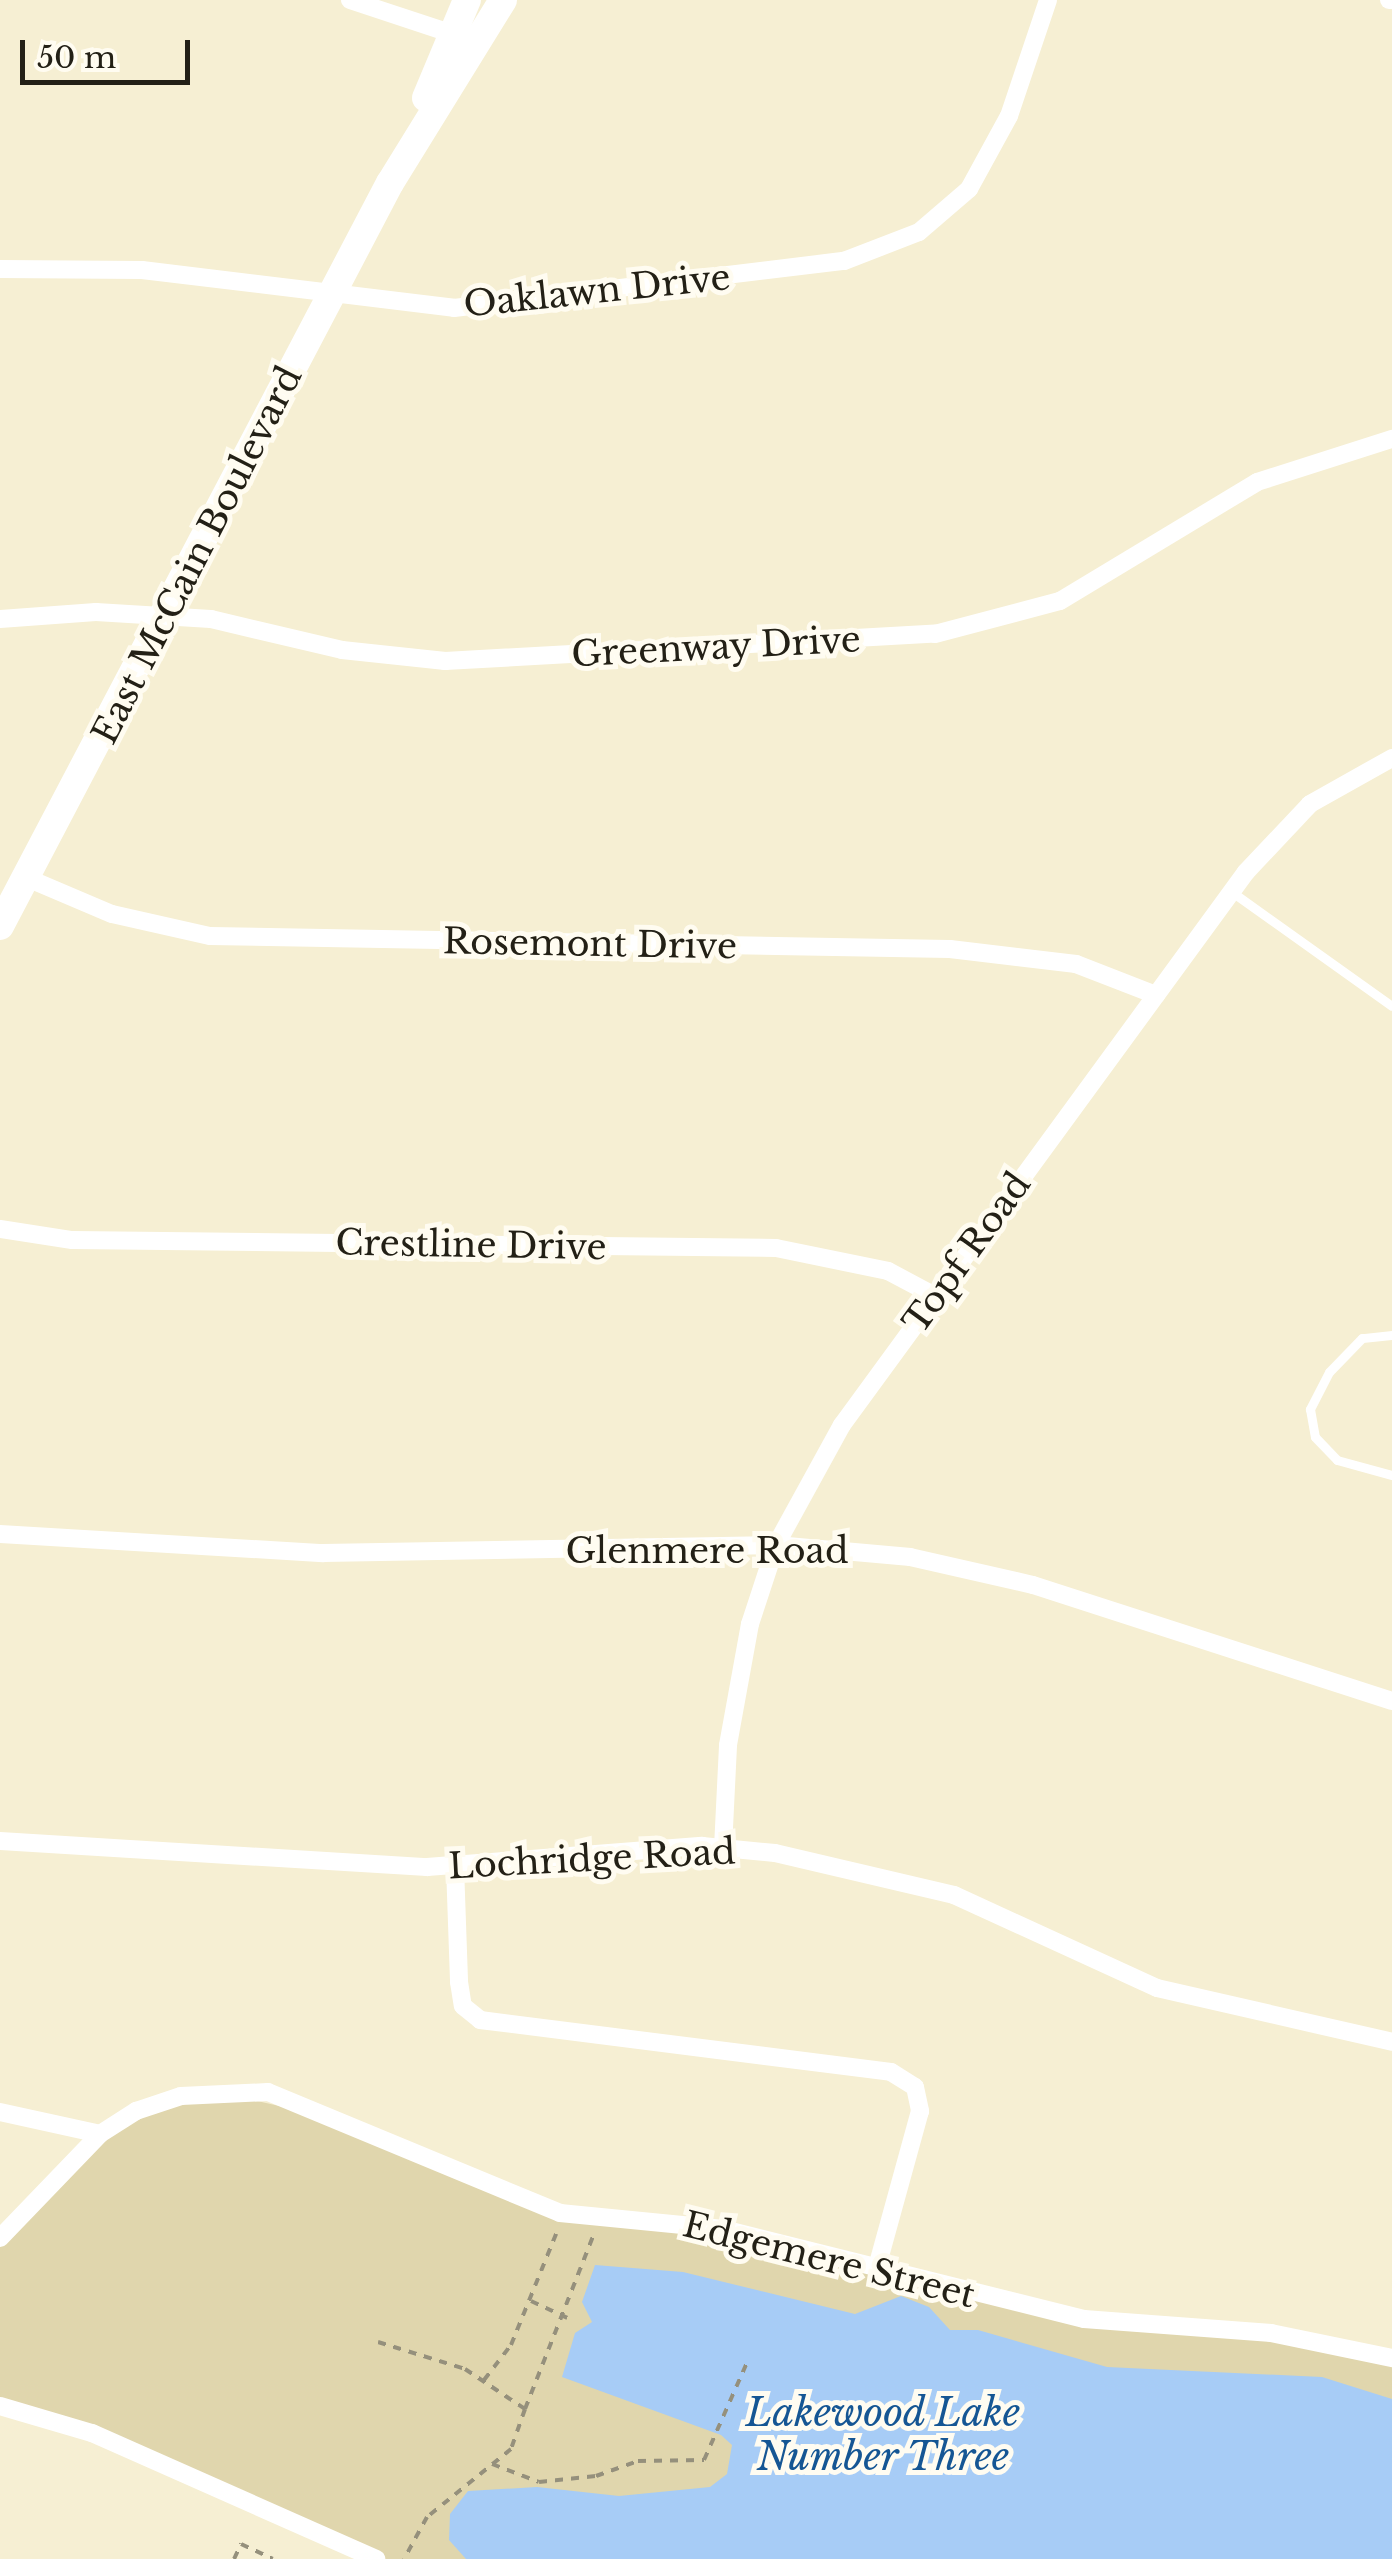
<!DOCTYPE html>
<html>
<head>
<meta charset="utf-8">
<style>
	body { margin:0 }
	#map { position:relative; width:1392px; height:2559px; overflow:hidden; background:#f6efd3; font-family:"Libre Baskerville",serif }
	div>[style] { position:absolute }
	.green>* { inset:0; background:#e0d6ad }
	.water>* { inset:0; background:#a7ccf6 }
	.path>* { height:4px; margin-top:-2px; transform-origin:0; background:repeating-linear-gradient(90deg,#95907c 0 8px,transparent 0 16px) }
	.lane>* { height:9px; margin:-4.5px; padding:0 4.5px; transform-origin:4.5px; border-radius:4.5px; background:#fff }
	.street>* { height:18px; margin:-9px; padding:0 9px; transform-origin:9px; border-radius:9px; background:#fff }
	.primary>* { height:28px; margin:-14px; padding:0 14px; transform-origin:14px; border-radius:14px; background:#fff }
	span { translate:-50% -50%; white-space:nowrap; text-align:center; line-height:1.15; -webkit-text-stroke:10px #fffcf1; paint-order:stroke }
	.street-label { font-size:35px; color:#232016 }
	.water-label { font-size:38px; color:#155694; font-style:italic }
	.scale { position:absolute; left:20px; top:40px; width:170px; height:45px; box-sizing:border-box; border:5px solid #232016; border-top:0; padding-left:12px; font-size:30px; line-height:35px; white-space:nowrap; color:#232016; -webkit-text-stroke:8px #fffcf1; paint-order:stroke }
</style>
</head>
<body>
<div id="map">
	<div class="green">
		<div style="clip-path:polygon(209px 2090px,363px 2125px,528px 2205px,668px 2221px,1019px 2306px,1392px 2356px,1392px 2559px,374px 2559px,44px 2415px,0 2408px,0 2238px,100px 2134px)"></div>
	</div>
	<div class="water">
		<div style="clip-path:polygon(595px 2265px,683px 2272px,855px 2314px,901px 2296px,929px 2307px,950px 2330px,978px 2330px,1107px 2367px,1322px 2377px,1392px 2399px,1392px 2559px,466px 2559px,449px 2540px,450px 2514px,468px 2491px,537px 2487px,619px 2496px,710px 2487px,727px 2474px,732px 2445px,721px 2435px,562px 2377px,575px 2333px,592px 2322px,582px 2302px)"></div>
	</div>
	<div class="path">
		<div style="left:531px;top:2301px;width:40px;rotate:25deg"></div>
		<div style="left:378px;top:2342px;width:91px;rotate:17.2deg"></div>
		<div style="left:465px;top:2369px;width:72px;rotate:33.7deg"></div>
		<div style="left:525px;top:2409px;width:42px;rotate:109.3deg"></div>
		<div style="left:511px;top:2449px;width:108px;rotate:141deg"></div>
		<div style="left:427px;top:2517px;width:48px;rotate:118.7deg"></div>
		<div style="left:484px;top:2380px;width:44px;rotate:-52.4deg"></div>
		<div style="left:511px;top:2345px;width:120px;rotate:-67.9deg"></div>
		<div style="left:525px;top:2409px;width:188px;rotate:-68.5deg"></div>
		<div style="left:492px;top:2464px;width:50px;rotate:21deg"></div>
		<div style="left:539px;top:2482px;width:57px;rotate:-6deg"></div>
		<div style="left:596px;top:2476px;width:45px;rotate:-19.7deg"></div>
		<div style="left:638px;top:2461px;width:66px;rotate:-0.9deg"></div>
		<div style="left:704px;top:2460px;width:111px;rotate:-66.2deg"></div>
		<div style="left:234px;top:2559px;width:17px;rotate:-65deg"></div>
		<div style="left:241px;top:2544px;width:35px;rotate:25deg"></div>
	</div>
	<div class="lane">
		<div style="left:1232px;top:892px;width:196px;rotate:35.5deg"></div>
		<div style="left:1392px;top:1335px;width:30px;rotate:174deg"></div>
		<div style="left:1362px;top:1338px;width:47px;rotate:134.1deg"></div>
		<div style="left:1329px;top:1372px;width:42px;rotate:117.2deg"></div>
		<div style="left:1310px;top:1409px;width:28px;rotate:80deg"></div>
		<div style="left:1315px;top:1437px;width:32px;rotate:46deg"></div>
		<div style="left:1337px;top:1460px;width:57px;rotate:15.3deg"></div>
	</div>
	<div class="street">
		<div style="left:350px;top:0;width:108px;rotate:18.3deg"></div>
		<div style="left:1389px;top:0;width:3px"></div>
		<div style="left:0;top:269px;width:142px;rotate:0.4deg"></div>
		<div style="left:142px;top:270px;width:314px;rotate:6.9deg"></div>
		<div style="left:454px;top:308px;width:393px;rotate:-6.9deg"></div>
		<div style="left:844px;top:261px;width:80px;rotate:-21.1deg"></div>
		<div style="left:919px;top:232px;width:66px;rotate:-40.7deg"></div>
		<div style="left:969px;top:189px;width:83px;rotate:-61.3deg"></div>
		<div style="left:1009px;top:116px;width:122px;rotate:-71.4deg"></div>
		<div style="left:0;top:619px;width:96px;rotate:-4.2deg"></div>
		<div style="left:96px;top:612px;width:115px;rotate:3.5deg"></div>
		<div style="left:211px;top:619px;width:135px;rotate:13.3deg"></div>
		<div style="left:342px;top:650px;width:104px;rotate:6.1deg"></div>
		<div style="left:445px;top:661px;width:491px;rotate:-3.2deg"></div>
		<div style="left:935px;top:634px;width:129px;rotate:-14.8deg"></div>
		<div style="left:1060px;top:601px;width:230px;rotate:-31.1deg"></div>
		<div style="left:1257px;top:482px;width:142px;rotate:-17.7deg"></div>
		<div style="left:27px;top:878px;width:92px;rotate:23deg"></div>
		<div style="left:112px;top:914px;width:100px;rotate:12.7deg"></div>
		<div style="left:210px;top:936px;width:740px;rotate:1.01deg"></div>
		<div style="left:950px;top:949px;width:127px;rotate:6.8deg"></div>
		<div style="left:1076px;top:964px;width:86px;rotate:21.2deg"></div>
		<div style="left:0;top:1229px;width:73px;rotate:8.7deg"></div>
		<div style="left:72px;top:1240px;width:704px;rotate:0.65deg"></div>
		<div style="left:776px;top:1248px;width:114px;rotate:11.6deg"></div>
		<div style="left:888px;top:1271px;width:53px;rotate:28deg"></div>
		<div style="left:0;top:1534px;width:324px;rotate:3.4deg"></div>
		<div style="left:323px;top:1553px;width:453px;rotate:-1deg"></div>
		<div style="left:776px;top:1545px;width:135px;rotate:5.1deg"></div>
		<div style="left:910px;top:1557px;width:126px;rotate:12.8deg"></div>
		<div style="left:1033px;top:1585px;width:377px;rotate:17.9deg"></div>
		<div style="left:0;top:1841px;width:428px;rotate:3.5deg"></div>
		<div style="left:427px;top:1867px;width:276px;rotate:-4.4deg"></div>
		<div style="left:702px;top:1846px;width:73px;rotate:5.5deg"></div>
		<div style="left:775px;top:1853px;width:184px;rotate:13.2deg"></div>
		<div style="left:954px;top:1895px;width:223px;rotate:24.6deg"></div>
		<div style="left:1157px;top:1988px;width:241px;rotate:12.9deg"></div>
		<div style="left:723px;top:1848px;width:103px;rotate:-87.2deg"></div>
		<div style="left:728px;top:1745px;width:123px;rotate:-79.7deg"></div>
		<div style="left:750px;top:1624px;width:83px;rotate:-71.8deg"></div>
		<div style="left:776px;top:1545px;width:137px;rotate:-61.2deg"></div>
		<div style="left:842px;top:1425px;width:685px;rotate:-53.85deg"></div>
		<div style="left:1246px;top:872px;width:93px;rotate:-46.7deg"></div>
		<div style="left:1310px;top:804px;width:94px;rotate:-29.3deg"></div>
		<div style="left:455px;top:1866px;width:116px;rotate:88deg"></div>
		<div style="left:459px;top:1982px;width:24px;rotate:81deg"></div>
		<div style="left:463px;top:2006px;width:22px;rotate:39deg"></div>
		<div style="left:480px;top:2020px;width:414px;rotate:7.2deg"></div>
		<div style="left:891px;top:2072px;width:28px;rotate:32deg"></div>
		<div style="left:915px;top:2087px;width:25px;rotate:78deg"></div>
		<div style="left:920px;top:2111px;width:162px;rotate:105.4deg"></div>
		<div style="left:0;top:2112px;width:102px;rotate:12.4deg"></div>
		<div style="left:100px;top:2134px;width:43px;rotate:-32.6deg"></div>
		<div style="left:136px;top:2111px;width:47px;rotate:-18.4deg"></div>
		<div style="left:181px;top:2096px;width:87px;rotate:-2.6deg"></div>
		<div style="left:268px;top:2092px;width:316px;rotate:22.5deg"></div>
		<div style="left:560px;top:2213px;width:164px;rotate:5.6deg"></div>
		<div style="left:723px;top:2229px;width:372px;rotate:14deg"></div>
		<div style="left:1084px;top:2319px;width:188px;rotate:4.3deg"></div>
		<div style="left:1271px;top:2333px;width:124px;rotate:11.7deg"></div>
		<div style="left:0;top:2238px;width:144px;rotate:-46.1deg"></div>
		<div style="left:0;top:2406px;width:96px;rotate:16.4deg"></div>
		<div style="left:92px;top:2433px;width:311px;rotate:23.9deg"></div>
	</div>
	<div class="primary">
		<div style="left:426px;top:98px;width:106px;rotate:-67.3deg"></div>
		<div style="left:0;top:926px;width:839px;rotate:-62.31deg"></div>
		<div style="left:390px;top:183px;width:215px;rotate:-58.3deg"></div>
	</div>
	<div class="street-label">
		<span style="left:597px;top:291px;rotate:-6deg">Oaklawn Drive</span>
		<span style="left:197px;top:555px;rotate:-63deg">East McCain Boulevard</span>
		<span style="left:716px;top:647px;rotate:-3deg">Greenway Drive</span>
		<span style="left:590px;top:944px;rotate:1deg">Rosemont Drive</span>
		<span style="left:471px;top:1245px;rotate:1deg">Crestline Drive</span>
		<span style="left:967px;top:1253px;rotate:-54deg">Topf Road</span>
		<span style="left:707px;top:1551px">Glenmere Road</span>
		<span style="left:592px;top:1859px;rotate:-3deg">Lochridge Road</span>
		<span style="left:829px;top:2260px;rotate:14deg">Edgemere Street</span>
	</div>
	<div class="water-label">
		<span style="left:883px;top:2435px">Lakewood Lake<br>Number Three</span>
	</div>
	<div class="scale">50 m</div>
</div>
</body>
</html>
